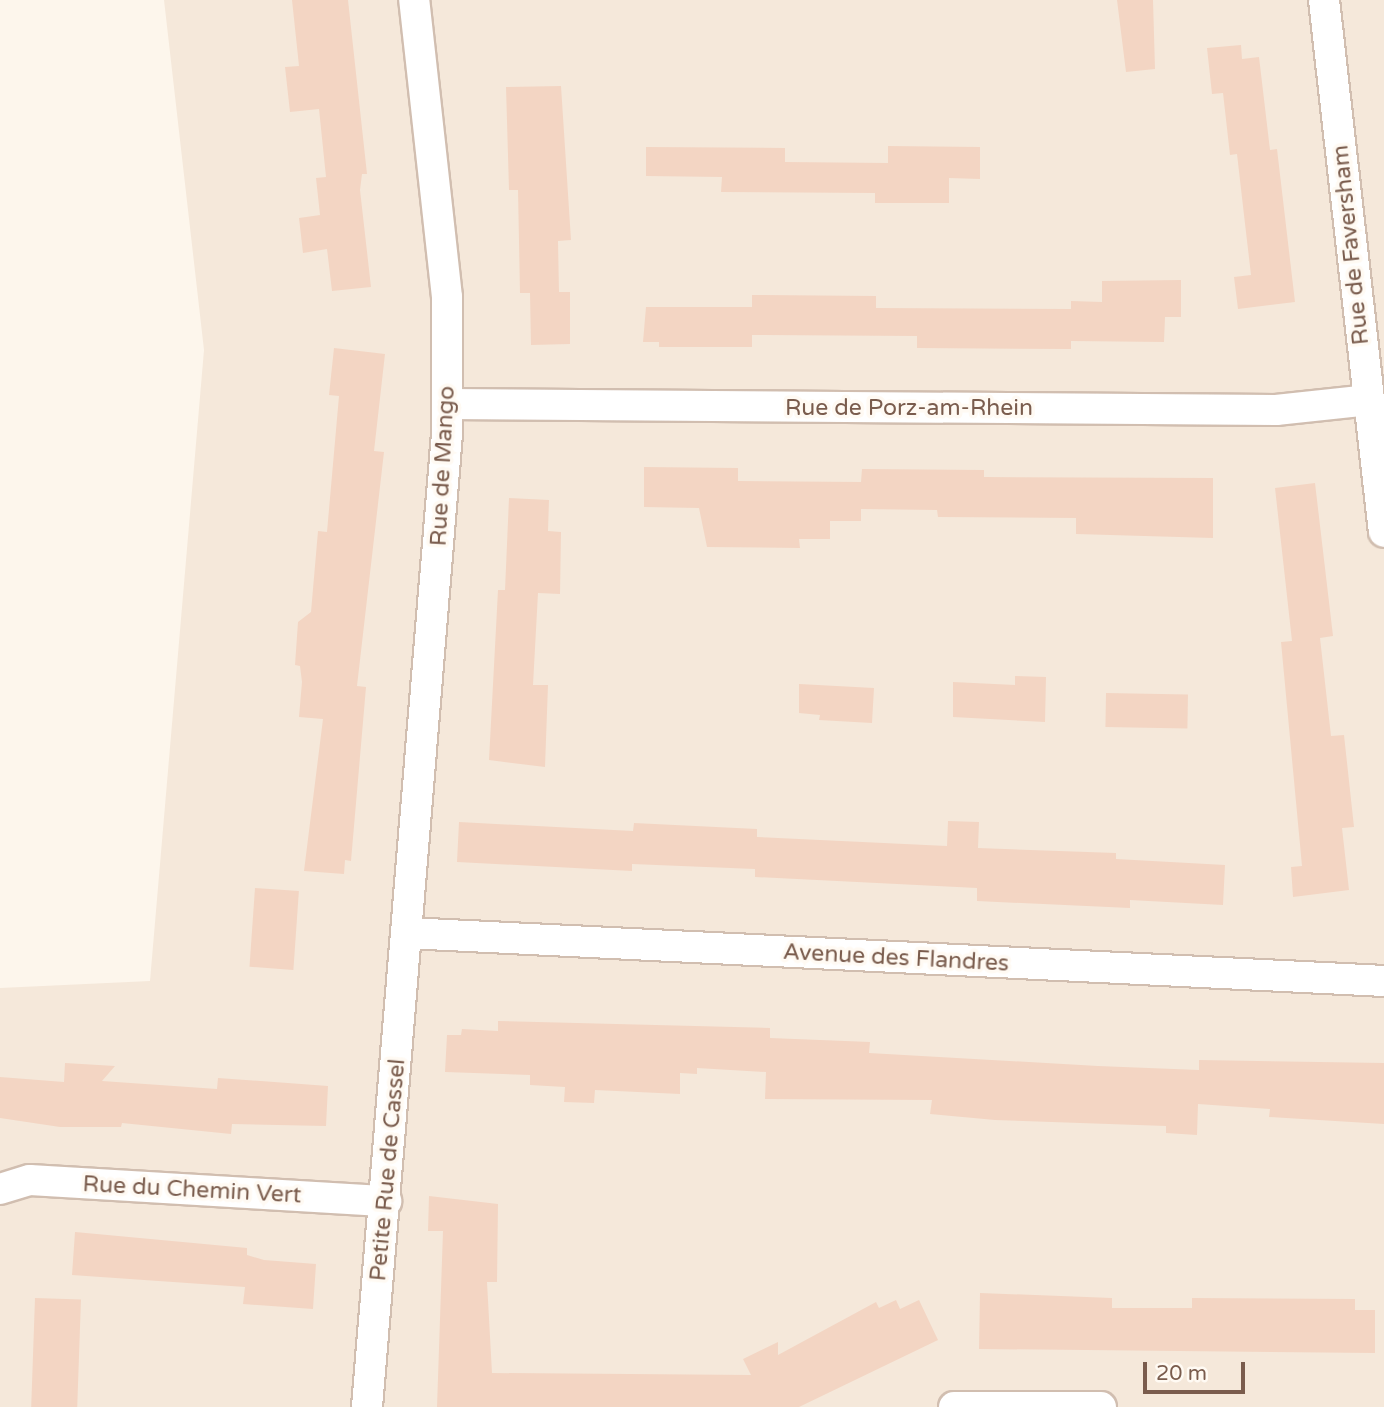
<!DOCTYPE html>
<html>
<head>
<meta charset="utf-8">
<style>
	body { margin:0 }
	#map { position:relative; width:1384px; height:1407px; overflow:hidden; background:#fdf6ec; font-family:"Varela Round",sans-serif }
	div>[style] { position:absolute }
	.residential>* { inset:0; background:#f5e8da }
	.building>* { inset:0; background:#f3d5c3; transform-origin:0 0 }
	.roads { filter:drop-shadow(2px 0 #d1beb0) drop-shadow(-2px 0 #d1beb0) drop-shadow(0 2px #d1beb0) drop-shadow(0 -2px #d1beb0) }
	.street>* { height:30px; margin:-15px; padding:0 15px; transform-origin:15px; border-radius:15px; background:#fff }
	span { translate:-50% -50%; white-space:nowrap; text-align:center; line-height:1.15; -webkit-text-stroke:7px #fffaf3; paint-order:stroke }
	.street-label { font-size:23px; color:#7a5c4d }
	.scale { position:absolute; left:1143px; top:1362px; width:102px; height:32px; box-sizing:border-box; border:4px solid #7a5c4d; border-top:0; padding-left:9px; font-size:21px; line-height:24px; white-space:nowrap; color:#7a5c4d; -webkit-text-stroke:5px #fffaf3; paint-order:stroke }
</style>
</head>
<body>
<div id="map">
	<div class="residential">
		<div style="clip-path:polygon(164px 0,1384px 0,1384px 1407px,0 1407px,0 988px,150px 981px,204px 350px)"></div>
	</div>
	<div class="building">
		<div style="clip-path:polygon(292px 0,348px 0,367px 174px,362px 174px,360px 190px,371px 287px,332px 291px,327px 249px,303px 253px,299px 218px,320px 215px,316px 178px,326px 177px,319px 109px,290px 112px,285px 67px,299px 66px)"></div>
		<div style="clip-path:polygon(1117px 0,1153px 0,1155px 69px,1126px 72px)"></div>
		<div style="clip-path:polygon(1241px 45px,1242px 59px,1259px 57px,1270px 150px,1277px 149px,1295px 302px,1238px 309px,1234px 277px,1251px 275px,1244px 215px,1237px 154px,1230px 155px,1223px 93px,1212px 94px,1207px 48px)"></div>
		<div style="clip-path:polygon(561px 86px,571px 240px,558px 241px,559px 292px,570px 292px,570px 344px,531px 345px,530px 293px,520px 293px,518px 190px,509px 190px,506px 87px)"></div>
		<div style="clip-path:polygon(888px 146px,980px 147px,980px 179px,949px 178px,949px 203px,875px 203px,875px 193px,721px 192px,722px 177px,646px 176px,646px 147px,785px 148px,785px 162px,888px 163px)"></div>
		<div style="clip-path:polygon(1181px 280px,1181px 317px,1165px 317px,1164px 342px,1071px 341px,1071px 349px,917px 348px,917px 336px,752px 335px,752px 347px,659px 347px,659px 342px,643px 342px,646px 307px,752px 307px,752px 295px,876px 296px,876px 308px,1071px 309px,1071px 301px,1102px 302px,1102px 281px)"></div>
		<div style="clip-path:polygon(334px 348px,385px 354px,374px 451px,384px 452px,357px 686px,366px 687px,363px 722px,351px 861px,345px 860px,344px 874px,304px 871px,323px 719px,299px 717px,302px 682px,300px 666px,295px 665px,298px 622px,311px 612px,318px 531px,327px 532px,339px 396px,329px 395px)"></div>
		<div style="clip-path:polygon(644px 467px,738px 468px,738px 481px,861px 482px,862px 469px,984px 470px,984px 477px,1213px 478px,1213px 538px,1076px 534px,1076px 518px,938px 517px,937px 510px,861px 509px,861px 521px,830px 521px,830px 539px,799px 539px,800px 548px,707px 547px,699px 508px,644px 507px)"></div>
		<div style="clip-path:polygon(1315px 483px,1333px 636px,1320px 638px,1331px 736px,1344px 735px,1354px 827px,1342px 828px,1349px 890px,1293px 897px,1291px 867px,1302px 866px,1281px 642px,1292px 641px,1275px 488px)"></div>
		<div style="clip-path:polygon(509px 498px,549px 500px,548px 531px,561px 532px,560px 594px,538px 593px,533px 685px,548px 685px,545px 767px,489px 760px,498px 590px,505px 590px)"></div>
		<div style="clip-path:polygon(1015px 676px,1046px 677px,1045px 722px,953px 717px,953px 682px,1015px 685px)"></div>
		<div style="clip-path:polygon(799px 684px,874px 688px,872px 723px,819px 720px,820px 715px,799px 713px)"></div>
		<div style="left:1106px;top:693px;width:82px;height:34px;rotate:1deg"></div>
		<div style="clip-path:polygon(948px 821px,979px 822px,978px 848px,1116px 853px,1116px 859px,1225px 865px,1223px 905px,1130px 900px,1130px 908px,977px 901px,977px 888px,755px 877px,755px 869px,632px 864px,632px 871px,457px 862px,459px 822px,633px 831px,634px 823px,757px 829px,757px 837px,947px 846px)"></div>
		<div style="left:255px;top:888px;width:44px;height:79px;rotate:4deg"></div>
		<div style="clip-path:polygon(498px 1021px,770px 1028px,770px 1038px,870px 1042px,869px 1053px,1098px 1066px,1199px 1070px,1199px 1060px,1384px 1063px,1384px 1124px,1269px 1117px,1270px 1109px,1198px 1104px,1197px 1135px,1166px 1133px,1166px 1126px,995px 1120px,930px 1114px,932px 1100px,765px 1099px,766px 1072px,697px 1068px,697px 1074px,680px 1073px,680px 1094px,595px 1090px,594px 1103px,564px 1102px,565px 1087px,530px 1085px,530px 1075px,445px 1072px,447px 1035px,461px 1035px,462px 1029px,498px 1031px)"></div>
		<div style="clip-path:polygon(65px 1063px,115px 1066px,102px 1081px,217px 1089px,218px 1078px,328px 1086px,326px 1126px,232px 1124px,231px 1134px,122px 1123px,121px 1127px,60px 1127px,0 1118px,0 1077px,64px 1082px)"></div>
		<div style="clip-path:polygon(429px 1196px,498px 1204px,497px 1282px,487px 1282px,492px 1373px,751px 1375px,743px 1359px,778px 1342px,778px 1355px,876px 1302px,879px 1308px,896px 1300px,900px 1309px,919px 1300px,938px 1340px,799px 1407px,437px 1407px,443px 1231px,428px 1231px)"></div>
		<div style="clip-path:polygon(75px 1232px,247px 1248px,247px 1255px,264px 1260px,316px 1264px,313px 1309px,243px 1304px,245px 1287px,72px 1275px)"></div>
		<div style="clip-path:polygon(980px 1293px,1112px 1298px,1112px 1308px,1192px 1308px,1192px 1298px,1355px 1299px,1355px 1310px,1375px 1310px,1375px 1353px,979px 1349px)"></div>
		<div style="left:35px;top:1298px;width:46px;height:109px;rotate:2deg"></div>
	</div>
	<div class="roads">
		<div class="street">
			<div style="left:1324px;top:0;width:535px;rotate:83.57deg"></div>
			<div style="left:448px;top:404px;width:828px;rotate:0.42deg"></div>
			<div style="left:1276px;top:410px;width:94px;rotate:-6.1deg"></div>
			<div style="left:407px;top:933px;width:978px;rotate:2.81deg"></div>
			<div style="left:0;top:1189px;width:31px;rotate:-17deg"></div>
			<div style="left:30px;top:1180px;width:357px;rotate:3.4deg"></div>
			<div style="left:367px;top:1407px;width:976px;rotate:-85.3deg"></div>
			<div style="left:447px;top:434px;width:137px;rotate:-90deg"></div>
			<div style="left:447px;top:297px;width:299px;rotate:-96.3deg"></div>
			<div style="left:954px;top:1407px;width:147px"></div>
		</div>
	</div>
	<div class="street-label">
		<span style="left:1351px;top:245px;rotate:-96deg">Rue de Faversham</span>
		<span style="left:909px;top:408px">Rue de Porz-am-Rhein</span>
		<span style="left:443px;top:466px;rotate:-87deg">Rue de Mango</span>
		<span style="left:896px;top:958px;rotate:3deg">Avenue des Flandres</span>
		<span style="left:388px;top:1170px;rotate:-85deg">Petite Rue de Cassel</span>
		<span style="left:192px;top:1190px;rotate:3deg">Rue du Chemin Vert</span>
	</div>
	<div class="scale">20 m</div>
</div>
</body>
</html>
